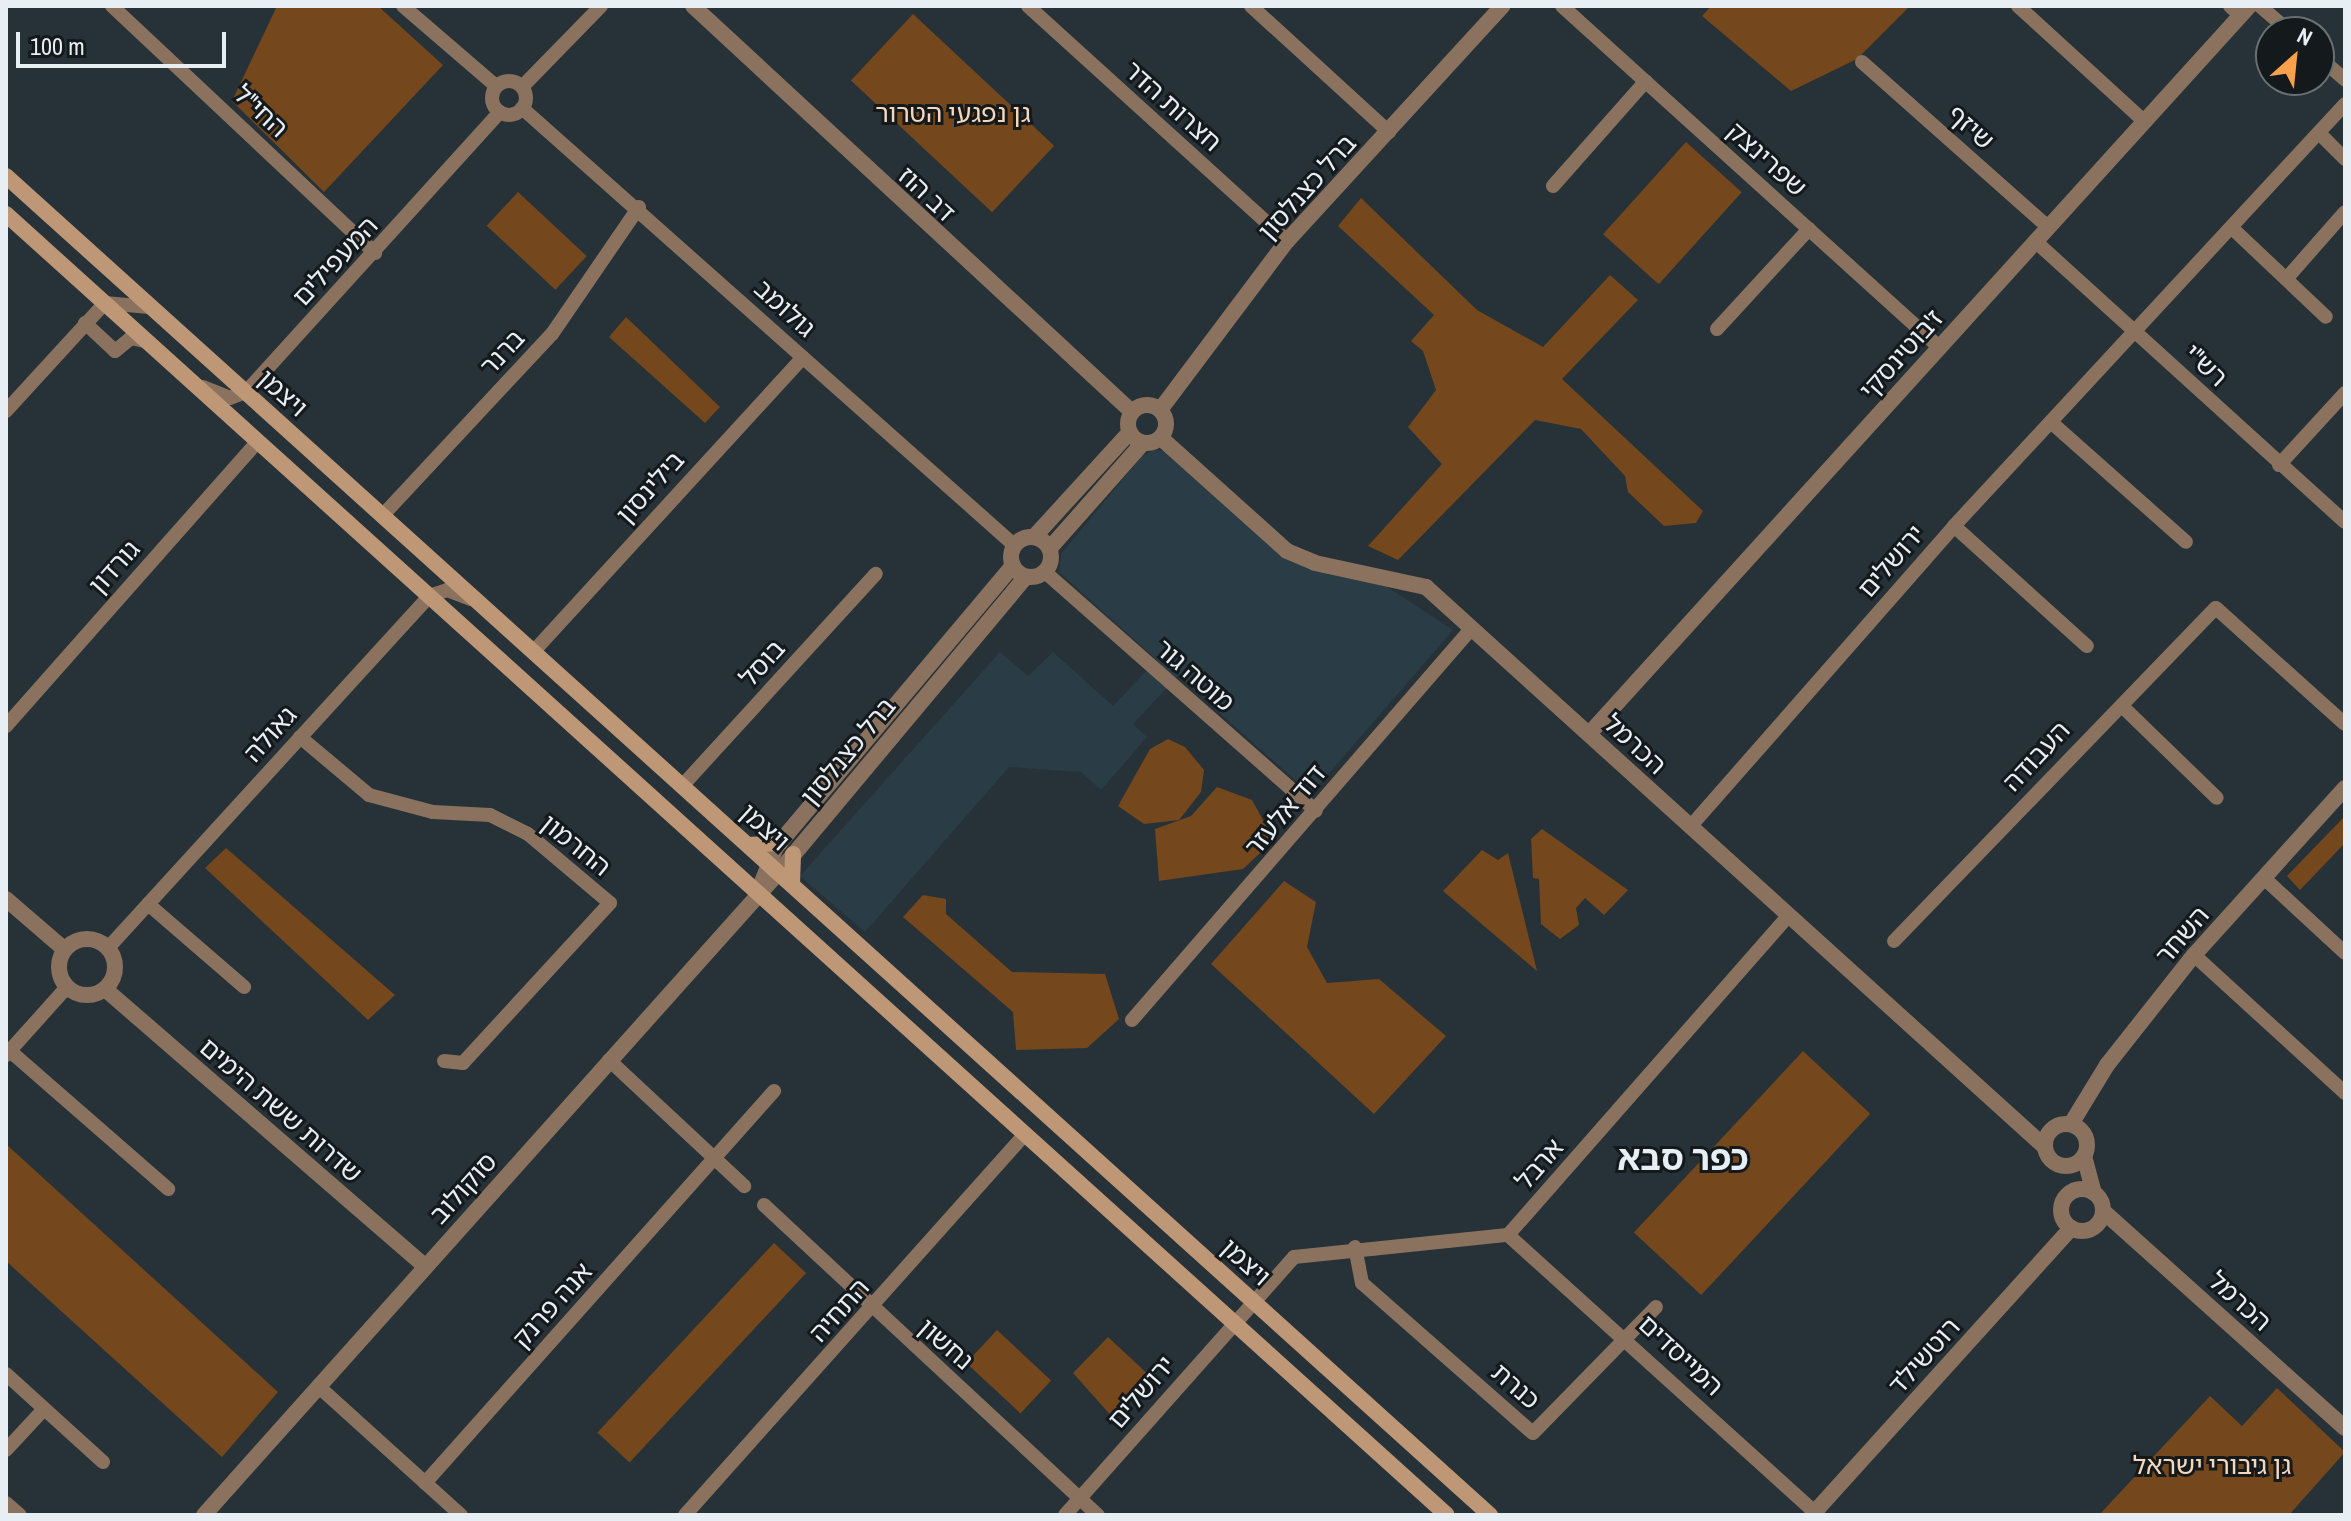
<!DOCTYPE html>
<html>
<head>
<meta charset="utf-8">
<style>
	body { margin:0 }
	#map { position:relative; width:2351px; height:1521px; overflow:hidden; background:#263238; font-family:"Archivo Narrow","Noto Sans Hebrew",sans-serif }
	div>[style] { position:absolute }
	.built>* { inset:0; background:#2a3c46 }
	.green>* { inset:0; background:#74471c; transform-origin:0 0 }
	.minor>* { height:14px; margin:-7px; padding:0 7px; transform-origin:7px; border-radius:7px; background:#8b725e }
	.minor>.ring { margin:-7px; padding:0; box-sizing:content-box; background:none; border:14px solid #8b725e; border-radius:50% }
	.tertiary>* { height:16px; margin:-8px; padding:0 8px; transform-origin:8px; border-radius:8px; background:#8b725e }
	.tertiary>.ring { margin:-8px; padding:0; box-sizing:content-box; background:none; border:16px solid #8b725e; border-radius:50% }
	.secondary>* { height:16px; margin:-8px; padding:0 8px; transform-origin:8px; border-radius:8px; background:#be9777 }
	span { translate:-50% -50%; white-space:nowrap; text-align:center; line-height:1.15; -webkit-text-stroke:6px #14191c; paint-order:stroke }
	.street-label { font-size:26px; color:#e8eff4 }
	.park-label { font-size:26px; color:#f7d7bc }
	.district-label { font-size:34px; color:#e8eff4; font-weight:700 }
	.frame { position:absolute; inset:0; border:8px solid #e8eff4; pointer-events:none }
	.north { position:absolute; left:2255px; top:16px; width:80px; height:80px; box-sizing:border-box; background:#14191c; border:2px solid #696f72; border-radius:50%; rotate:27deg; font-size:22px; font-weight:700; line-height:32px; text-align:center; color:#e8eff4 }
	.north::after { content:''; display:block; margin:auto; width:28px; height:36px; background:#f9a04c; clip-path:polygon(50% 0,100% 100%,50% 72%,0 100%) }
	.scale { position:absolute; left:16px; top:32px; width:210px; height:36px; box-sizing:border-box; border:4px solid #e8eff4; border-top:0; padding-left:10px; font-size:24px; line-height:28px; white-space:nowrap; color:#e8eff4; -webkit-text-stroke:6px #14191c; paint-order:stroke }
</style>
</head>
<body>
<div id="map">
	<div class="built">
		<div style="clip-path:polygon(1154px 450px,1166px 451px,1279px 549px,1381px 583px,1453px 630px,1311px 794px,1178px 676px,1133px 724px,1147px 737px,1101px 790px,1081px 772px,1009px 767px,865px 932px,800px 876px,1000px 652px,1028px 676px,1053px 652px,1113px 706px,1157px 660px,1059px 572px,1061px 554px,1142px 456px)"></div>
	</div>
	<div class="green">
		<div style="clip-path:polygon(277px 6px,378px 6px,443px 65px,324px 192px,232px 101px)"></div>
		<div style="clip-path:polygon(1711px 6px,1907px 6px,1909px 7px,1857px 59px,1791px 91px,1702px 16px)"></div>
		<div style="left:913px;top:14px;width:193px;height:91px;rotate:43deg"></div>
		<div style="left:1686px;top:142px;width:75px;height:124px;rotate:42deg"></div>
		<div style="left:518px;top:192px;width:94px;height:46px;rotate:43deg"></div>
		<div style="clip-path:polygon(1361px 198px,1477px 310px,1543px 347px,1610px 275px,1638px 300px,1562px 379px,1703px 511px,1696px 523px,1664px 526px,1628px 492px,1625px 476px,1581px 429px,1535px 420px,1398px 560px,1368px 546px,1442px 464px,1408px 427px,1436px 390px,1423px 351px,1411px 341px,1434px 315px,1338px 226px)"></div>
		<div style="clip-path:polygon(626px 317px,720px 407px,705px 423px,609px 337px)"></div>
		<div style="clip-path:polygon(1168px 739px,1185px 747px,1204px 770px,1201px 792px,1179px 820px,1144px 824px,1118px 806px,1150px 749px)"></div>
		<div style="clip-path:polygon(1217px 787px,1252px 800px,1274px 840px,1243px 869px,1159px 881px,1155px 829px,1191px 816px)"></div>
		<div style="clip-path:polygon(2345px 816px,2345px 843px,2300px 890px,2287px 876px)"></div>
		<div style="clip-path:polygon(1542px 829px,1628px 890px,1604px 915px,1585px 898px,1576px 908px,1579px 925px,1560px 939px,1541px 924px,1539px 879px,1533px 878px,1531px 839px)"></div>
		<div style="clip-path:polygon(226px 848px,395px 995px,368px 1020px,205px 868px)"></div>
		<div style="clip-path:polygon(1482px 850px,1498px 860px,1508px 853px,1537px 971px,1443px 891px)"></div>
		<div style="clip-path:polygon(1284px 881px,1316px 902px,1307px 947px,1327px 983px,1379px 979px,1446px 1036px,1374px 1114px,1211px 964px)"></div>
		<div style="clip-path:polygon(923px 895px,946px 899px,946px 914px,1012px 972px,1105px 974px,1119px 1019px,1087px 1048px,1016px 1050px,1013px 1012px,903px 917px)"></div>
		<div style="left:1803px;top:1051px;width:92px;height:248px;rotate:43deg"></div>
		<div style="clip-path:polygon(6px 1144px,278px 1392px,222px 1457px,7px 1262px)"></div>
		<div style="left:774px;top:1243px;width:44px;height:259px;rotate:43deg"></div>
		<div style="left:997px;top:1330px;width:74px;height:45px;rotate:43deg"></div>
		<div style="clip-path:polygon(1108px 1337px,1151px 1377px,1114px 1419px,1073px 1373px)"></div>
		<div style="clip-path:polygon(2277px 1388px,2345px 1452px,2289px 1515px,2099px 1515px,2210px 1396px,2242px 1426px)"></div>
	</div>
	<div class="minor">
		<div style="left:112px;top:6px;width:361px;rotate:43.2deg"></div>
		<div style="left:403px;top:6px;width:123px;rotate:40.7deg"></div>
		<div style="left:1028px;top:6px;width:350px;rotate:42.2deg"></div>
		<div style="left:1251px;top:6px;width:187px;rotate:42.4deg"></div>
		<div style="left:1562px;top:6px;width:508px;rotate:42.13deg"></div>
		<div style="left:2018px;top:6px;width:171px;rotate:42.4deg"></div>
		<div style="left:2230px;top:6px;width:13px;rotate:42deg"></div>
		<div style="left:2260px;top:6px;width:40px;rotate:41deg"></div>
		<div style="left:2319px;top:57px;width:35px;rotate:41deg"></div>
		<div style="left:1862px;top:62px;width:249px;rotate:41.6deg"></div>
		<div class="ring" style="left:492px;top:81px;width:20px;height:20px"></div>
		<div style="left:522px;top:87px;width:113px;rotate:-45.7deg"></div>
		<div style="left:522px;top:108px;width:658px;rotate:41.61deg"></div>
		<div style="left:2319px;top:133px;width:37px;rotate:45deg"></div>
		<div style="left:1553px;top:186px;width:140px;rotate:-48.5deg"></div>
		<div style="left:2232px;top:228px;width:129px;rotate:43.4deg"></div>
		<div style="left:2035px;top:241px;width:418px;rotate:42.2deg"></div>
		<div style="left:2286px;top:279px;width:89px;rotate:-48.6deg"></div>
		<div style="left:85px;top:323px;width:41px;rotate:43deg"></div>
		<div style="left:115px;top:351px;width:21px;rotate:-39deg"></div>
		<div style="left:131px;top:338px;width:18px;rotate:13deg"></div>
		<div style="left:1717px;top:329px;width:136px;rotate:-47.4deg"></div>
		<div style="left:203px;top:387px;width:29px;rotate:22deg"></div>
		<div style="left:230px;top:398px;width:17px;rotate:-21deg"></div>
		<div style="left:246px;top:392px;width:378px;rotate:-47.8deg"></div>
		<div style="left:6px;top:411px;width:147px;rotate:-47.5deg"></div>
		<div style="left:105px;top:303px;width:44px;rotate:5.2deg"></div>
		<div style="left:2052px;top:423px;width:179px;rotate:41.6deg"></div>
		<div style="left:2279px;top:465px;width:98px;rotate:-47.5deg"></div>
		<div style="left:383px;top:515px;width:248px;rotate:-47deg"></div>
		<div style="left:552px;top:334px;width:154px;rotate:-55.6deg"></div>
		<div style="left:1954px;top:526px;width:179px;rotate:42.1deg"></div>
		<div style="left:1045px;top:572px;width:361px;rotate:41.4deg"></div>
		<div style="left:534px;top:651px;width:398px;rotate:-47.5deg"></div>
		<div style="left:2124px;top:708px;width:129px;rotate:44.1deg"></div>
		<div style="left:6px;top:726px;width:380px;rotate:-48.5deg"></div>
		<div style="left:300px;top:737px;width:90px;rotate:40deg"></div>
		<div style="left:369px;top:795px;width:66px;rotate:14.9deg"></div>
		<div style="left:433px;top:812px;width:57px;rotate:3deg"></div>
		<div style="left:490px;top:815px;width:42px;rotate:26.6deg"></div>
		<div style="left:528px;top:834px;width:107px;rotate:40.1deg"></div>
		<div style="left:610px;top:903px;width:217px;rotate:132.6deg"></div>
		<div style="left:463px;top:1063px;width:19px;rotate:-174deg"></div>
		<div style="left:683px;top:785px;width:286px;rotate:-47.6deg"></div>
		<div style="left:1690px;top:827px;width:400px;rotate:-48.7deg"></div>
		<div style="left:1954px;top:526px;width:575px;rotate:-47.18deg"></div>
		<div style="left:2264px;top:878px;width:110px;rotate:42.8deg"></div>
		<div style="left:148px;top:904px;width:127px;rotate:40.8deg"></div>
		<div style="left:1894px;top:941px;width:463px;rotate:-46deg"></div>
		<div style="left:2216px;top:608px;width:173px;rotate:42deg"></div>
		<div style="left:108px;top:948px;width:476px;rotate:-47.6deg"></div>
		<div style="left:429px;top:596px;width:19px;rotate:-18deg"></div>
		<div style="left:447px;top:590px;width:26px;rotate:21deg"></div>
		<div style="left:2194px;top:955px;width:205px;rotate:42.4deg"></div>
		<div style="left:1132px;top:1020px;width:517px;rotate:-49.07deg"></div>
		<div style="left:10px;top:1051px;width:210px;rotate:41.1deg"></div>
		<div style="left:6px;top:1055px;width:91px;rotate:-48.1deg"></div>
		<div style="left:609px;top:1060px;width:185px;rotate:43deg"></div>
		<div style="left:764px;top:1205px;width:456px;rotate:42.9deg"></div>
		<div style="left:1508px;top:1235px;width:418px;rotate:42.1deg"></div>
		<div style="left:1355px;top:1247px;width:37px;rotate:79deg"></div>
		<div style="left:1362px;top:1283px;width:227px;rotate:41.3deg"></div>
		<div style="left:1533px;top:1433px;width:176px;rotate:-45.7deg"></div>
		<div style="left:6px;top:1374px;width:131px;rotate:42.2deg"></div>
		<div style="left:318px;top:1386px;width:193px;rotate:42.1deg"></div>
		<div style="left:6px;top:1450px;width:56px;rotate:-47.2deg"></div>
		<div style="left:425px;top:1483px;width:525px;rotate:-48.32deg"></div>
		<div style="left:6px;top:1503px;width:18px;rotate:41deg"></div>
		<div style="left:685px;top:1515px;width:511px;rotate:-48.25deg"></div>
		<div style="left:1065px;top:1515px;width:345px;rotate:-48.4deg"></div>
		<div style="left:1294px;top:1257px;width:215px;rotate:-5.9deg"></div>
		<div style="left:1508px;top:1235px;width:423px;rotate:-48.7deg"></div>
	</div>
	<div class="tertiary">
		<div style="left:693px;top:6px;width:598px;rotate:42.76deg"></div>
		<div class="ring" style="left:1128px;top:405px;width:22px;height:22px"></div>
		<div style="left:1160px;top:410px;width:211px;rotate:-53.1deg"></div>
		<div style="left:1287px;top:241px;width:319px;rotate:-47.5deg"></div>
		<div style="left:1161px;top:438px;width:169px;rotate:41.9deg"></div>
		<div style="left:1287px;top:551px;width:30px;rotate:23deg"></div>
		<div style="left:1315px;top:563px;width:114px;rotate:12.2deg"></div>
		<div style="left:1426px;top:587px;width:835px;rotate:42.14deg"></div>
		<div class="ring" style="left:1011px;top:537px;width:24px;height:24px"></div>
		<div style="left:1034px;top:537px;width:142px;rotate:-47.6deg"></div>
		<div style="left:1050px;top:548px;width:140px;rotate:-48.5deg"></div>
		<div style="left:1589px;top:734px;width:983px;rotate:-47.8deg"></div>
		<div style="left:758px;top:892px;width:48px;rotate:-68.2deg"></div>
		<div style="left:776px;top:847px;width:368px;rotate:-49.9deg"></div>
		<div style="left:6px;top:899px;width:77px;rotate:40.8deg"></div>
		<div class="ring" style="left:59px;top:939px;width:40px;height:40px"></div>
		<div style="left:105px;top:989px;width:423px;rotate:40.9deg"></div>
		<div style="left:2071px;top:1124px;width:69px;rotate:-58.6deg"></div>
		<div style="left:2107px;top:1065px;width:140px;rotate:-51.7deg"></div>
		<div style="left:2194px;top:955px;width:225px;rotate:-47.9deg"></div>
		<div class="ring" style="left:2045px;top:1124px;width:26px;height:26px"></div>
		<div style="left:2084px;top:1156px;width:38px;rotate:75deg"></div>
		<div class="ring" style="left:2061px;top:1189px;width:26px;height:26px"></div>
		<div style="left:2103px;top:1211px;width:325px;rotate:41.9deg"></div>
		<div style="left:204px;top:1515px;width:863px;rotate:-48.2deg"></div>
		<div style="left:779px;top:872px;width:385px;rotate:-50.1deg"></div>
		<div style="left:1812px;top:1515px;width:387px;rotate:-47.9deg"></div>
	</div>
	<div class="secondary">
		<div style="left:6px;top:176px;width:1999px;rotate:42.06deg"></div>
		<div style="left:6px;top:214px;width:1941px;rotate:42.08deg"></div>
		<div style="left:749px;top:845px;width:31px;rotate:-4deg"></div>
		<div style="left:792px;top:884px;width:30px;rotate:-88deg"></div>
	</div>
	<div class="street-label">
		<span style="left:1173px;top:106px;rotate:42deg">חצרות הדר</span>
		<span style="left:261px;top:111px;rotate:43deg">החי"ל</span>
		<span style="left:1971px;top:127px;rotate:42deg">שיזף</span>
		<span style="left:1767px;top:159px;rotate:42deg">שפרינצק</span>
		<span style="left:1307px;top:187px;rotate:-48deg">ברל כצנלסון</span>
		<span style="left:927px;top:194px;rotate:43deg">דב הוז</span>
		<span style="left:335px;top:261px;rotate:-47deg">המעפילים</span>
		<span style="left:785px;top:308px;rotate:42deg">גולומב</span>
		<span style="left:502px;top:352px;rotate:-47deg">ברנר</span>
		<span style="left:1901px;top:354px;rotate:-48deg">ז'בוטינסקי</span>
		<span style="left:2206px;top:365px;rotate:43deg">רש"י</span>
		<span style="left:283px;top:393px;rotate:42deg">ויצמן</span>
		<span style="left:650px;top:487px;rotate:-48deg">בילינסון</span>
		<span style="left:1891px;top:561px;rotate:-49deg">ירושלים</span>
		<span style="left:114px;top:567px;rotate:-48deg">גורדון</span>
		<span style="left:762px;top:663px;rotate:-48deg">בוסל</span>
		<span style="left:1195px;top:675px;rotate:41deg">מוטה גור</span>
		<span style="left:270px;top:734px;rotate:-48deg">גאולה</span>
		<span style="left:1635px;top:744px;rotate:43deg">הכרמל</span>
		<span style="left:848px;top:751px;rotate:-50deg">ברל כצנלסון</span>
		<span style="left:2036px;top:756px;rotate:-47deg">העבודה</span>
		<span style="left:1285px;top:810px;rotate:-50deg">דוד אלעזר</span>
		<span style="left:765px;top:827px;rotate:42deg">ויצמן</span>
		<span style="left:576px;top:845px;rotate:39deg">החרמון</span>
		<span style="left:2182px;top:935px;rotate:-49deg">השחר</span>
		<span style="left:281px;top:1110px;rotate:41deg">שדרות ששת הימים</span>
		<span style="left:1539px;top:1164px;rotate:-49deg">ארבל</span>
		<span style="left:463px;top:1188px;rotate:-48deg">סוקולוב</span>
		<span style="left:1246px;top:1262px;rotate:42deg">ויצמן</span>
		<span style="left:2240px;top:1301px;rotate:42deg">הכרמל</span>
		<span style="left:552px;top:1305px;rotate:-48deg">אנה פרנק</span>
		<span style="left:839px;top:1310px;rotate:-48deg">התחיה</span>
		<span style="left:946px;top:1344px;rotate:41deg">נחשון</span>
		<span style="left:1681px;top:1355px;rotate:43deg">המייסדים</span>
		<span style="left:1924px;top:1356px;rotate:-48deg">רוטשילד</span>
		<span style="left:1516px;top:1386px;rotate:41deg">כנרת</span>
		<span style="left:1141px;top:1392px;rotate:-49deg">ירושלים</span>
	</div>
	<div class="park-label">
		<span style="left:953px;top:113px">גן נפגעי הטרור</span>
		<span style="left:2212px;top:1465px">גן גיבורי ישראל</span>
	</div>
	<div class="district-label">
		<span style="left:1683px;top:1159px">כפר סבא</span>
	</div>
	<div class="frame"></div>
	<div class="north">N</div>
	<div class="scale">100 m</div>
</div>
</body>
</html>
